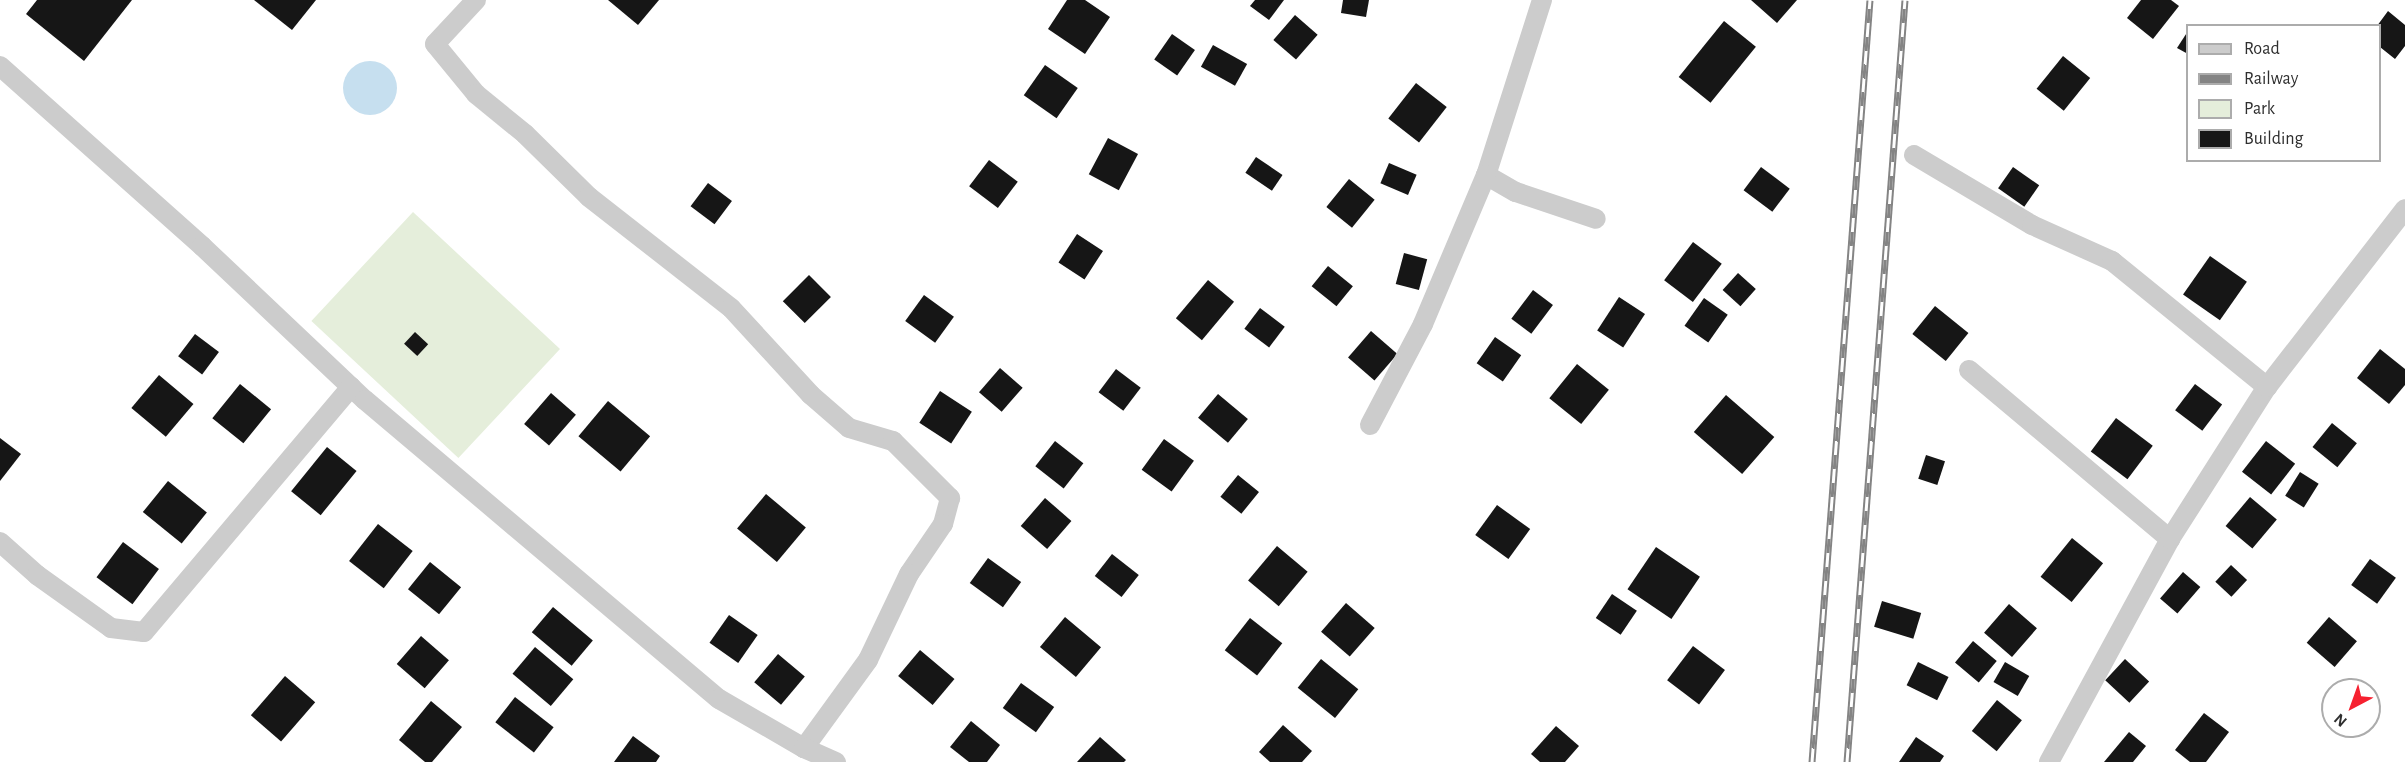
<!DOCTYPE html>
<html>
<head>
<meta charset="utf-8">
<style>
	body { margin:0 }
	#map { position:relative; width:2405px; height:762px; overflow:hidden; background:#fff; font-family:"Alegreya Sans",sans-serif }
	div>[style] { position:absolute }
	.green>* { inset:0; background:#e5eedb; transform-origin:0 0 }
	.water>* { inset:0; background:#c6dfef }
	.round { border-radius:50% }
	.building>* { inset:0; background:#161616; transform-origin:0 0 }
	.street>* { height:20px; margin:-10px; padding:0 10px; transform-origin:10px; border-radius:10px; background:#ccc }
	.rail>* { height:7px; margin-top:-3.5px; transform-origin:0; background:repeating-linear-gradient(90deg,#fff 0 14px,#848484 0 28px); box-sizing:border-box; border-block:2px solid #848484 }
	span { translate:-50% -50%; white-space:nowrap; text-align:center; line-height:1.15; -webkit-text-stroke:6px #fff; paint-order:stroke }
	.legend { position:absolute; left:2186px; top:24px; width:195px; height:138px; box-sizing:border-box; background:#fff; border:2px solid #acacac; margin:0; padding:8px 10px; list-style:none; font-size:18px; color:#2f2f2f }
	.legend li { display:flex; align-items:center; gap:12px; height:30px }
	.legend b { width:30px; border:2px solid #acacac }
	.north { position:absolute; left:2321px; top:678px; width:60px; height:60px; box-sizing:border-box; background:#fff; border:2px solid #acacac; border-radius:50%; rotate:221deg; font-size:16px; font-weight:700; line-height:24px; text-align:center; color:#2f2f2f }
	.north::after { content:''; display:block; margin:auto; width:21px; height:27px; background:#f62130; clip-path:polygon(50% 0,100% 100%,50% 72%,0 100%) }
</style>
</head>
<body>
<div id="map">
	<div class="green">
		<div style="left:413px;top:212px;width:201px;height:149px;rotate:43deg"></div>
	</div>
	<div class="water">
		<div class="round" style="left:343px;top:61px;width:54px;height:54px"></div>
	</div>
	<div class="building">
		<div style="clip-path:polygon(37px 0,132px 0,84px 61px,26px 14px)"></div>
		<div style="clip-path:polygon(254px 0,316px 0,292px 30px)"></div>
		<div style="clip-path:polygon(608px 0,659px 0,638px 25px)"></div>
		<div style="clip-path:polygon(1067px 0,1085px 0,1110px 17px,1085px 54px,1048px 29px)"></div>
		<div style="clip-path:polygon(1255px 0,1284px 0,1269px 20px,1250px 6px)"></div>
		<div style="clip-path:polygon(1343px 0,1369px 0,1366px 17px,1341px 13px)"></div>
		<div style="clip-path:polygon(1751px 0,1797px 0,1777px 23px)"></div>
		<div style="clip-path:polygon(2141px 0,2171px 0,2179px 6px,2153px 39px,2127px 18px)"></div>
		<div style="clip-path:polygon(2388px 11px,2405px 25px,2405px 46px,2395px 59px,2380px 47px,2380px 26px,2377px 26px)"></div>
		<div style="left:1295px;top:15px;width:30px;height:33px;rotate:41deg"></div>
		<div style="left:1724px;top:21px;width:41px;height:72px;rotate:39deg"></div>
		<div style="clip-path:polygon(2188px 31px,2188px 54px,2177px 48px)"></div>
		<div style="left:1172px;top:34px;width:28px;height:31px;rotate:35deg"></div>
		<div style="left:1213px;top:45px;width:39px;height:25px;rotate:29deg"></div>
		<div style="left:2063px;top:56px;width:35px;height:42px;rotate:39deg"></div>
		<div style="left:1045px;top:65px;width:40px;height:37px;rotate:35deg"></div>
		<div style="left:1416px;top:83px;width:39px;height:45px;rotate:38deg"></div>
		<div style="left:1108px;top:138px;width:34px;height:41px;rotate:28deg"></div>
		<div style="left:1256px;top:157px;width:32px;height:19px;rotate:34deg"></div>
		<div style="left:989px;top:160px;width:36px;height:33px;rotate:37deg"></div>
		<div style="left:1389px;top:163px;width:30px;height:22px;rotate:23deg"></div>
		<div style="left:1761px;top:167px;width:36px;height:29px;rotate:37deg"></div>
		<div style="left:2013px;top:167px;width:32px;height:26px;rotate:35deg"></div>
		<div style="left:1349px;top:179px;width:33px;height:36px;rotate:39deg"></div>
		<div style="left:708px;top:183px;width:30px;height:29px;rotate:37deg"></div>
		<div style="left:1077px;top:234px;width:31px;height:34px;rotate:33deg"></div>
		<div style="left:1693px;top:242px;width:36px;height:48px;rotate:37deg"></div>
		<div style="left:1404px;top:253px;width:24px;height:32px;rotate:15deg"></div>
		<div style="left:2210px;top:256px;width:45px;height:47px;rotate:35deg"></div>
		<div style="left:1328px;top:266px;width:32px;height:26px;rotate:39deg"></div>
		<div style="left:1738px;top:273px;width:24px;height:23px;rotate:42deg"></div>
		<div style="left:809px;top:275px;width:31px;height:37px;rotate:45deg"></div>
		<div style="left:1208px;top:280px;width:34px;height:50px;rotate:40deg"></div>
		<div style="left:1533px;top:290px;width:25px;height:36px;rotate:37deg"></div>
		<div style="left:924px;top:295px;width:37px;height:32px;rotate:36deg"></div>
		<div style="left:1619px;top:297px;width:31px;height:40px;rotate:33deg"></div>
		<div style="left:1704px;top:298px;width:29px;height:34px;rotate:35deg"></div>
		<div style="left:1935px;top:306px;width:43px;height:36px;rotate:39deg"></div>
		<div style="left:1260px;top:308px;width:31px;height:26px;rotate:37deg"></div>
		<div style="left:1371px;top:331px;width:35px;height:35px;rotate:41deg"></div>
		<div style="left:415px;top:332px;width:18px;height:16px;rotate:43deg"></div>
		<div style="left:195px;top:334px;width:30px;height:28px;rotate:37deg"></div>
		<div style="left:1495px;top:337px;width:32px;height:32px;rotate:35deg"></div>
		<div style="clip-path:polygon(2380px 349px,2405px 369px,2405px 385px,2389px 404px,2357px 378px)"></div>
		<div style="left:1577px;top:364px;width:41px;height:44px;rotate:39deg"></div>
		<div style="left:1000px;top:368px;width:30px;height:32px;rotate:41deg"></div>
		<div style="left:1116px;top:369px;width:31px;height:29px;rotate:37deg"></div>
		<div style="left:159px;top:375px;width:45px;height:43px;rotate:40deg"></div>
		<div style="left:240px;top:384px;width:40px;height:44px;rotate:39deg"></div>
		<div style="left:2195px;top:384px;width:34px;height:33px;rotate:37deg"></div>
		<div style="left:940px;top:391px;width:38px;height:38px;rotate:33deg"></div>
		<div style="left:551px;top:393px;width:33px;height:41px;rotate:41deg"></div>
		<div style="left:1218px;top:394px;width:39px;height:31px;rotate:40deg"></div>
		<div style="left:1726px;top:395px;width:64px;height:49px;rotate:41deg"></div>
		<div style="left:608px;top:401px;width:55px;height:46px;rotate:40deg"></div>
		<div style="left:2116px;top:418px;width:46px;height:42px;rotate:37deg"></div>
		<div style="left:2332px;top:423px;width:32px;height:31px;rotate:39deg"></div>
		<div style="clip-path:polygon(0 438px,21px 454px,0 481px)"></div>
		<div style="left:1164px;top:439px;width:37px;height:38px;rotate:36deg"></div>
		<div style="left:1055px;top:441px;width:36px;height:32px;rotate:38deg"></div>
		<div style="left:2266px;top:441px;width:37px;height:39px;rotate:38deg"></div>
		<div style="left:327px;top:447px;width:38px;height:57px;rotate:39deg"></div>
		<div style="left:1926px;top:455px;width:20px;height:25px;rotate:18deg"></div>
		<div style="left:2300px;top:472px;width:22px;height:28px;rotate:32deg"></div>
		<div style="left:1238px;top:475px;width:27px;height:28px;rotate:39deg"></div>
		<div style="left:168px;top:481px;width:50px;height:40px;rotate:39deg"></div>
		<div style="left:766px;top:494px;width:52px;height:45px;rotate:40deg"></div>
		<div style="left:2250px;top:497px;width:35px;height:38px;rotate:40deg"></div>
		<div style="left:1045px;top:498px;width:35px;height:37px;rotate:41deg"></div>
		<div style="left:1497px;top:505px;width:41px;height:37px;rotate:36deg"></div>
		<div style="left:378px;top:524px;width:44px;height:47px;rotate:38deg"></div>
		<div style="left:2072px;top:538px;width:40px;height:50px;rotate:39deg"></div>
		<div style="left:123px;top:542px;width:45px;height:44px;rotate:37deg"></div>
		<div style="left:1277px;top:546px;width:40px;height:45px;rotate:40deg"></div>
		<div style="left:1656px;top:547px;width:53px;height:51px;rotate:34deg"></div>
		<div style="left:1112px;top:554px;width:34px;height:28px;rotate:38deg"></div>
		<div style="left:988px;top:558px;width:41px;height:31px;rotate:36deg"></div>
		<div style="left:2370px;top:559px;width:32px;height:32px;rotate:36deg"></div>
		<div style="left:430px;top:562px;width:40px;height:35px;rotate:39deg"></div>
		<div style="left:2231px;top:565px;width:22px;height:23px;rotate:43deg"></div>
		<div style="left:2183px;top:572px;width:23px;height:35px;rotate:41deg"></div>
		<div style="left:1612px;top:594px;width:30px;height:29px;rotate:34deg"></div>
		<div style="left:1882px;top:601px;width:41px;height:27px;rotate:17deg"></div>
		<div style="left:1346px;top:603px;width:38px;height:38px;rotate:41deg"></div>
		<div style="left:2009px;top:604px;width:37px;height:38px;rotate:41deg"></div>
		<div style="left:553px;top:607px;width:52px;height:33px;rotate:40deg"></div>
		<div style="left:729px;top:615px;width:35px;height:34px;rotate:35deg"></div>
		<div style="left:1065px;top:617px;width:47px;height:39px;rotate:40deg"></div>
		<div style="left:2329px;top:617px;width:37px;height:34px;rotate:41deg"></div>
		<div style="left:1250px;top:618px;width:41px;height:41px;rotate:38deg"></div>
		<div style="left:421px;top:636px;width:37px;height:37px;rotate:41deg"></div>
		<div style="left:1973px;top:641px;width:31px;height:28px;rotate:40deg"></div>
		<div style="left:1693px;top:646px;width:40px;height:43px;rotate:37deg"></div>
		<div style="left:535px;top:647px;width:50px;height:35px;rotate:40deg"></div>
		<div style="left:920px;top:650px;width:45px;height:34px;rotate:40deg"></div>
		<div style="left:778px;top:654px;width:35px;height:37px;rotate:40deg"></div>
		<div style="left:1321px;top:659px;width:48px;height:37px;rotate:39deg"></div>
		<div style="left:2125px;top:659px;width:33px;height:29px;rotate:43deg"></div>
		<div style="left:1918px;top:662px;width:34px;height:26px;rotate:26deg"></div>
		<div style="left:2005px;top:662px;width:28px;height:23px;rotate:30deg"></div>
		<div style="left:285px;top:676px;width:40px;height:52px;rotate:41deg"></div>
		<div style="left:1021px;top:683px;width:41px;height:31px;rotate:36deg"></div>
		<div style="left:515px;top:697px;width:49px;height:32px;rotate:38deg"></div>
		<div style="left:1997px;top:700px;width:32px;height:40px;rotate:39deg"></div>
		<div style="clip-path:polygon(431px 701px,462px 727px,432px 762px,425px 762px,399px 740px)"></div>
		<div style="clip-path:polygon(2204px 713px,2229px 732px,2206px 762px,2190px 762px,2175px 750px)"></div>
		<div style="clip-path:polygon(971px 721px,1000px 745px,987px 762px,969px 762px,950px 747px)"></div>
		<div style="clip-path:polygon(1283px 725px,1312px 751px,1302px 762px,1270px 762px,1259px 752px)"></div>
		<div style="clip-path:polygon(1556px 726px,1579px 746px,1565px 762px,1540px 762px,1531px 754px)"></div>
		<div style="clip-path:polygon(2129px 732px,2146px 746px,2133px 762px,2104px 762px)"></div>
		<div style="clip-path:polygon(633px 736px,660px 756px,656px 762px,614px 762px)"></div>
		<div style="clip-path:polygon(1100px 737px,1126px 760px,1124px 762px,1077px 762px)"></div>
		<div style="clip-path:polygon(1916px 737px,1944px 756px,1940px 762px,1899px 762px)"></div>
	</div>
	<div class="street">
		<div style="left:476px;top:0;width:60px;rotate:133deg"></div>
		<div style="left:435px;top:44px;width:65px;rotate:50.6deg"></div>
		<div style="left:476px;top:94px;width:63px;rotate:39.2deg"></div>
		<div style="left:525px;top:134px;width:90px;rotate:44.5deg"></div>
		<div style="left:589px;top:197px;width:180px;rotate:38deg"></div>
		<div style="left:731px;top:308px;width:118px;rotate:47.4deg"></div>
		<div style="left:811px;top:395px;width:50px;rotate:41deg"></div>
		<div style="left:849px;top:428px;width:46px;rotate:16.5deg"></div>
		<div style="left:893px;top:441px;width:81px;rotate:45deg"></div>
		<div style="left:950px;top:498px;width:27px;rotate:105deg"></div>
		<div style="left:943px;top:524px;width:60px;rotate:124.2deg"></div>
		<div style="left:909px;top:574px;width:95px;rotate:115.5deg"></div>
		<div style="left:868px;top:660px;width:109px;rotate:126deg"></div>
		<div style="left:1542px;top:0;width:184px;rotate:107.7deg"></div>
		<div style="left:1486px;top:175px;width:34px;rotate:30deg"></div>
		<div style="left:1516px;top:192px;width:84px;rotate:18.6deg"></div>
		<div style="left:0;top:66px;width:271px;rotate:41.7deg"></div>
		<div style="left:202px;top:246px;width:224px;rotate:43.4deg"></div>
		<div style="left:365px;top:400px;width:463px;rotate:40.2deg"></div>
		<div style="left:719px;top:699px;width:98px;rotate:30deg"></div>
		<div style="left:804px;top:748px;width:35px;rotate:24deg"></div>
		<div style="left:1914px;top:155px;width:137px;rotate:30.7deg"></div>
		<div style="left:2032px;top:225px;width:88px;rotate:24.2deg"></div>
		<div style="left:2112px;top:261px;width:200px;rotate:39.1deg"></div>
		<div style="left:1969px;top:370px;width:263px;rotate:40.1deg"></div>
		<div style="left:1370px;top:425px;width:114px;rotate:-62.3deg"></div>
		<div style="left:1423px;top:324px;width:162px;rotate:-67.1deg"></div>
		<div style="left:0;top:542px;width:50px;rotate:41.7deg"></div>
		<div style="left:37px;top:575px;width:91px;rotate:35.6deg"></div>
		<div style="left:111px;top:628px;width:33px;rotate:7deg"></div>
		<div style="left:144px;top:632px;width:321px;rotate:-49.8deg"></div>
		<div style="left:2049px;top:762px;width:254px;rotate:-61.5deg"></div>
		<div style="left:2170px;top:539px;width:180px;rotate:-57.5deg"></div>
		<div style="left:2267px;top:387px;width:225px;rotate:-52.2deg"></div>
	</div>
	<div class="rail">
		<div style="left:1812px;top:762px;width:764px;rotate:-85.65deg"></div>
		<div style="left:1847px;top:762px;width:764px;rotate:-85.65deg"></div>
	</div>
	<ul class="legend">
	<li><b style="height:8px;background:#ccc"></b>Road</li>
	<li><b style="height:8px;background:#848484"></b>Railway</li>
	<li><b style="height:16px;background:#e5eedb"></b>Park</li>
	<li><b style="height:16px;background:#161616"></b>Building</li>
	</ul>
	<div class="north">N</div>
</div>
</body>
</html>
